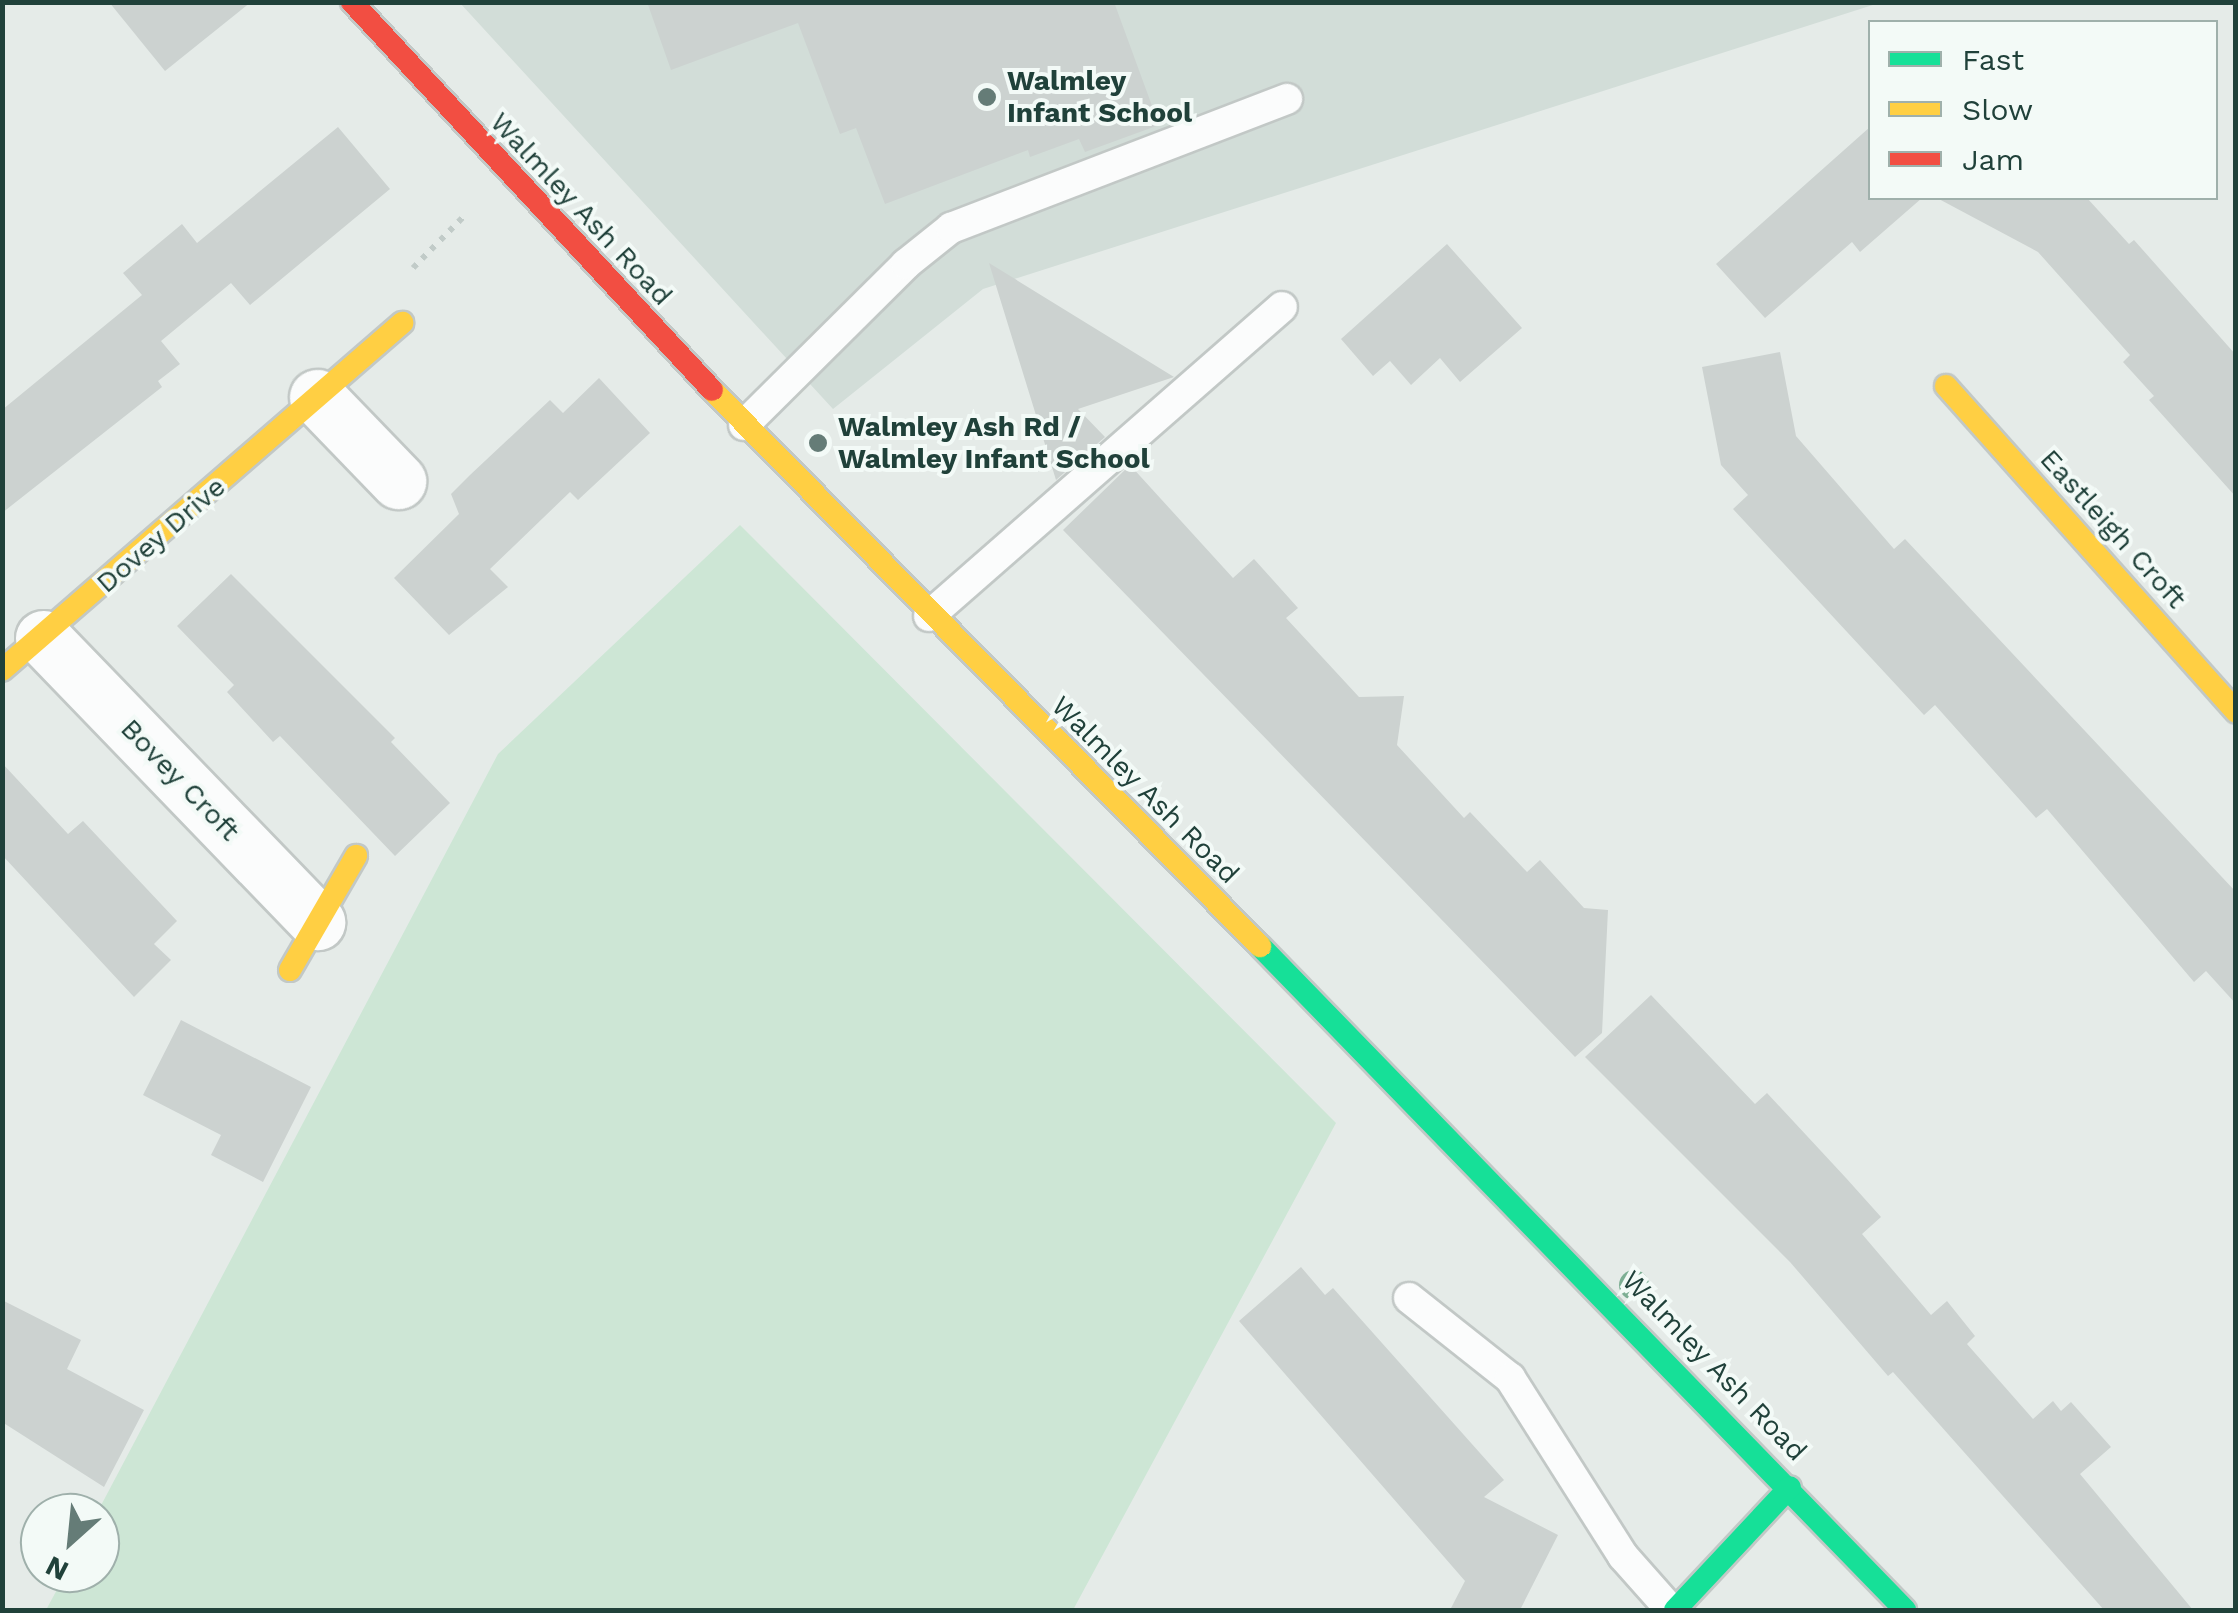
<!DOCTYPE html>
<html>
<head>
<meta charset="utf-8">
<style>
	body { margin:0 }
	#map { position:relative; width:2238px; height:1613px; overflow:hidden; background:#e5ebe8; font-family:"Work Sans",sans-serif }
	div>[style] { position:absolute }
	.built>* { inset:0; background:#d2ddd8 }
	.green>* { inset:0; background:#cde6d5 }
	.building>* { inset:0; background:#ccd2d0 }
	.path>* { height:6px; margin-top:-3px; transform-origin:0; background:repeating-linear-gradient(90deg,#c1cbc8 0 5px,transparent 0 13px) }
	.roads { filter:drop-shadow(2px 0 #c2c8c6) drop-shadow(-2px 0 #c2c8c6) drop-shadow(0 2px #c2c8c6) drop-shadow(0 -2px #c2c8c6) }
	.lane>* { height:30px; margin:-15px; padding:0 15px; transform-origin:15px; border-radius:15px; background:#fbfcfc }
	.street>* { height:55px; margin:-27.5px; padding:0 27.5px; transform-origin:27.5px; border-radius:27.5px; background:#fbfcfc }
	.fast>* { height:22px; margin:-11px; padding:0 11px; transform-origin:11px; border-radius:11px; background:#16e098 }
	.slow>* { height:22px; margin:-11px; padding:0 11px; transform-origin:11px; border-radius:11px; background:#ffcf43 }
	.jam>* { height:22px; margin:-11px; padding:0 11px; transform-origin:11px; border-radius:11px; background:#f24e42 }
	.trees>* { width:30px; height:30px; margin:-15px; border-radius:50%; background:#7cae93 }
	.dots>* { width:28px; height:28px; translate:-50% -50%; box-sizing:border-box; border:5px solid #f3faf7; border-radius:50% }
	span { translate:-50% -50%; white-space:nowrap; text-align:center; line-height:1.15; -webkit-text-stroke:8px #f3faf7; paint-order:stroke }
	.poi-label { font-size:28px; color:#20413a; font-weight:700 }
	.left { translate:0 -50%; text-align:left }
	.street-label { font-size:28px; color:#20413a }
	.frame { position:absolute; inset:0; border:5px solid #20413a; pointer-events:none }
	.legend { position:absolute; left:1868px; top:20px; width:350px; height:180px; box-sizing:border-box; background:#f3faf7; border:2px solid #9fb0ab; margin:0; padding:12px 18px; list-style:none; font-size:30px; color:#20413a }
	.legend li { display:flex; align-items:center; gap:20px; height:50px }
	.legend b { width:50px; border:2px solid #9fb0ab }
	.north { position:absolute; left:20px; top:1493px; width:100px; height:100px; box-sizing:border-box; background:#f3faf7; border:2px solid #9fb0ab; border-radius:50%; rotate:207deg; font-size:28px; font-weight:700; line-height:40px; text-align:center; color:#20413a }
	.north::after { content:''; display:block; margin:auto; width:35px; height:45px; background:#657c77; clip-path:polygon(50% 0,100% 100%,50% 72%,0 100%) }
</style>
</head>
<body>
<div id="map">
	<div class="built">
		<div style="clip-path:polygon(460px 3px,1879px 3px,983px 289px,833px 409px)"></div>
	</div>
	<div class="green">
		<div style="clip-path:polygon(740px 525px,1336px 1123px,1073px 1610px,46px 1610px,66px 1573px,100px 1573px,97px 1513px,498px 754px)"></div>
	</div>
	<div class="building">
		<div style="clip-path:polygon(109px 2px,251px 2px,165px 71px)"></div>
		<div style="clip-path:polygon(647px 2px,1114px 2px,1159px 125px,1085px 152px,1079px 139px,1030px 157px,1028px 150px,885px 204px,856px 128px,840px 134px,798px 23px,671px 70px)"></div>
		<div style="clip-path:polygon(338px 127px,390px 189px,250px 305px,231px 283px,161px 341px,180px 364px,158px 381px,162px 387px,2px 513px,2px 410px,142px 295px,123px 273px,182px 224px,197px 243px)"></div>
		<div style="clip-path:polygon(1870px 127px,1870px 198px,1922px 198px,1860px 252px,1852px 242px,1765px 318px,1716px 264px)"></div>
		<div style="clip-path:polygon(1937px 198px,2087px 198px,2129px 244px,2134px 240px,2236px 355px,2236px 497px,2149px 400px,2154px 396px,2123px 362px,2130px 355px,2038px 252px)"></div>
		<div style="clip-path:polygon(1447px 244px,1522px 328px,1460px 382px,1440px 358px,1411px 385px,1390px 361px,1373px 376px,1341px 339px)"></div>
		<div style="clip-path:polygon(989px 263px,1174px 377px,1078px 409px,1105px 437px,1056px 480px)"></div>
		<div style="clip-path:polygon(1780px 352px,1796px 436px,1894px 549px,1905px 539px,2236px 892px,2236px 1004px,2206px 971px,2194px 982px,2047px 809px,2036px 818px,1935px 705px,1924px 715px,1733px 509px,1748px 495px,1721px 465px,1702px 367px)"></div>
		<div style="clip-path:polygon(599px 378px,650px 433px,578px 500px,570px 492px,490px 569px,508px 587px,449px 635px,394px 578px,459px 514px,451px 494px,470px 475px,550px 400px,563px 413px)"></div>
		<div style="clip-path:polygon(1130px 465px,1233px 578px,1254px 559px,1298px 608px,1286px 618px,1359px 697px,1404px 696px,1397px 745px,1464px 818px,1470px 812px,1527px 872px,1540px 860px,1584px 908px,1608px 910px,1602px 1033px,1575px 1057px,1063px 530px)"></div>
		<div style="clip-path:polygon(231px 574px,395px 738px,391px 742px,450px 803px,395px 856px,280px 736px,273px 742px,227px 692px,234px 685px,177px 626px)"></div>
		<div style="clip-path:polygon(2px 763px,68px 834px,83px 821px,177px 921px,154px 944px,171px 960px,134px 997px,2px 855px)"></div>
		<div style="clip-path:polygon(1651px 995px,1755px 1104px,1767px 1093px,1846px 1178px,1881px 1217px,1862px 1234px,1931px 1315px,1947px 1301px,1975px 1336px,1967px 1344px,2033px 1419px,2053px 1401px,2061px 1411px,2071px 1402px,2111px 1447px,2080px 1474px,2193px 1610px,2104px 1610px,1893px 1372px,1888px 1376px,1790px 1262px,1585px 1057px)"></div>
		<div style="clip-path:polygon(181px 1020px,311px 1087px,263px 1182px,211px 1155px,221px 1135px,143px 1095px)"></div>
		<div style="clip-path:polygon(1301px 1267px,1325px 1295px,1333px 1288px,1504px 1480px,1484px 1497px,1558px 1535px,1520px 1610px,1450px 1610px,1465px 1581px,1239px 1321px)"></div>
		<div style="clip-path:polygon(2px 1300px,81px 1340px,67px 1369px,144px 1410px,104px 1487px,2px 1422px)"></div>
	</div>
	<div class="path">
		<div style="left:413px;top:268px;width:77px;rotate:-45.5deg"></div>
	</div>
	<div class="roads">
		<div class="lane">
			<div style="left:744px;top:425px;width:228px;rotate:-44.8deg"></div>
			<div style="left:906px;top:264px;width:58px;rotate:-38.7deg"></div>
			<div style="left:951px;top:228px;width:360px;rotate:-21deg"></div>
			<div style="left:929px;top:616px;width:469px;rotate:-41.2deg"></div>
			<div style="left:1409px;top:1298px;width:129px;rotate:38.4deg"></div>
			<div style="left:1510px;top:1378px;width:211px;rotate:57.6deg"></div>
			<div style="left:1623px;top:1556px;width:72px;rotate:48.4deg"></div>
		</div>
		<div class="street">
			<div style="left:317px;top:397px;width:117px;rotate:46deg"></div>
			<div style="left:43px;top:638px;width:395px;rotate:46deg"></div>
		</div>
		<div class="fast">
			<div style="left:1260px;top:946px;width:926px;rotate:45.83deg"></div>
			<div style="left:1675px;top:1610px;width:168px;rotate:-46.9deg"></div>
		</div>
		<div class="slow">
			<div style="left:1946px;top:386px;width:436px;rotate:48.3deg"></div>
			<div style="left:712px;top:390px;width:781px;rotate:45.42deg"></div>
			<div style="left:2px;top:670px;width:530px;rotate:-40.94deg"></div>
			<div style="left:290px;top:970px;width:132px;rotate:-59.9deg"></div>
		</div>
		<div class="jam">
			<div style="left:352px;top:2px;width:529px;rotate:47.14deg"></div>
		</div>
	</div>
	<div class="trees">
		<div style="left:1634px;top:1285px"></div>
	</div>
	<div class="dots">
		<div style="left:987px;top:97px;background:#657c77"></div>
		<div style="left:818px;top:443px;background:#657c77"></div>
	</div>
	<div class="poi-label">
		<span class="left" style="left:1007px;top:97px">Walmley<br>Infant School</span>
		<span class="left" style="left:838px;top:443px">Walmley Ash Rd /<br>Walmley Infant School</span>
	</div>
	<div class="street-label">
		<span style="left:581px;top:209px;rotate:47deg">Walmley Ash Road</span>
		<span style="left:2113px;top:529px;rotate:48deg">Eastleigh Croft</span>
		<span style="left:161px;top:535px;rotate:-41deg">Dovey Drive</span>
		<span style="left:180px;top:780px;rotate:46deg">Bovey Croft</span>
		<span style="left:1145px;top:790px;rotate:45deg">Walmley Ash Road</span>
		<span style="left:1714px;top:1366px;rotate:46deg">Walmley Ash Road</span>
	</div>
	<div class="frame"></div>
	<ul class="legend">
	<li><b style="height:12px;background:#16e098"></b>Fast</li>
	<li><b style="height:12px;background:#ffcf43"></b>Slow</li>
	<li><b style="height:12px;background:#f24e42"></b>Jam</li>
	</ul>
	<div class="north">N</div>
</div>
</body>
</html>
